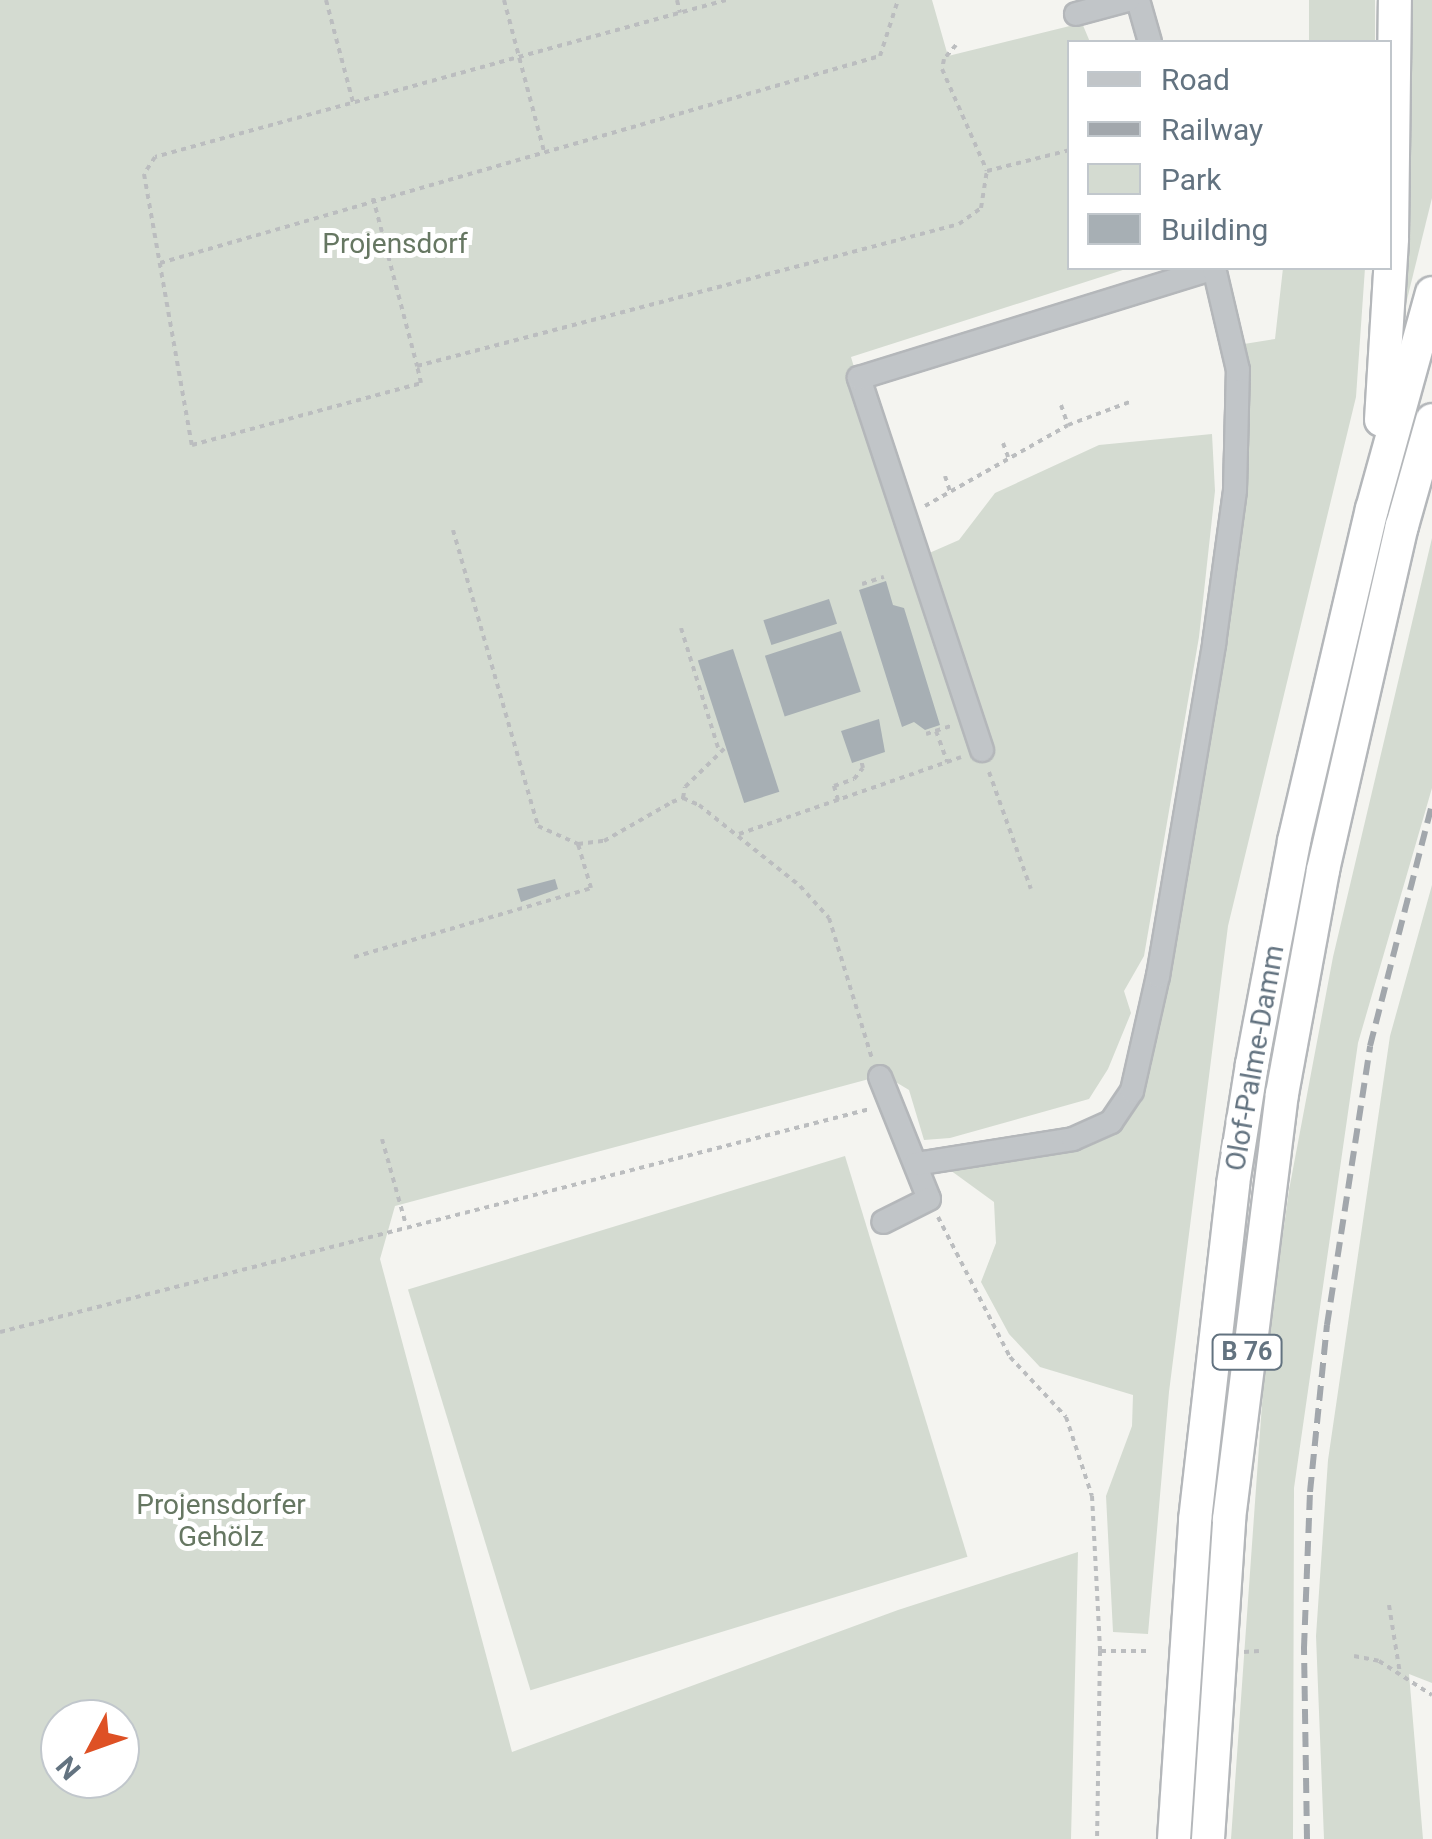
<!DOCTYPE html>
<html>
<head>
<meta charset="utf-8">
<style>
	body { margin:0 }
	#map { position:relative; width:1432px; height:1839px; overflow:hidden; background:#f4f4f0; font-family:Roboto,sans-serif }
	div>[style] { position:absolute }
	.green>* { inset:0; background:#d4dbd1; transform-origin:0 0 }
	.building>* { inset:0; background:#a7afb4; transform-origin:0 0 }
	.path>* { height:4px; margin-top:-2px; transform-origin:0; background:repeating-linear-gradient(90deg,#bbbdbf 0 5px,transparent 0 10px) }
	.roads { filter:drop-shadow(2px 0 #b4b7ba) drop-shadow(-2px 0 #b4b7ba) drop-shadow(0 2px #b4b7ba) drop-shadow(0 -2px #b4b7ba) }
	.minor>* { height:22px; margin:-11px; padding:0 11px; transform-origin:11px; border-radius:11px; background:#c1c5c8 }
	.highway>* { height:32px; margin:-16px; padding:0 16px; transform-origin:16px; border-radius:16px; background:#fff }
	.rail>* { height:6px; margin-top:-3px; transform-origin:0; background:repeating-linear-gradient(90deg,#a2a7ac 0 15px,transparent 0 23px) }
	span { translate:-50% -50%; white-space:nowrap; text-align:center; line-height:1.15; -webkit-text-stroke:10px #fff; paint-order:stroke }
	.shield-label span { padding:2px 8px; background:#fff; border:2px solid; border-radius:8px; -webkit-text-stroke-width:0 }
	.shield-label { font-size:25px; color:#637380; font-weight:700 }
	.park-label { font-size:28px; color:#667762 }
	.street-label { font-size:28px; color:#637380 }
	.legend { position:absolute; left:1067px; top:40px; width:325px; height:230px; box-sizing:border-box; background:#fff; border:2px solid #c1c7cc; margin:0; padding:12px 18px; list-style:none; font-size:30px; color:#637380 }
	.legend li { display:flex; align-items:center; gap:20px; height:50px }
	.legend b { width:50px; border:2px solid #c1c7cc }
	.north { position:absolute; left:40px; top:1699px; width:100px; height:100px; box-sizing:border-box; background:#fff; border:2px solid #c1c7cc; border-radius:50%; rotate:229deg; font-size:28px; font-weight:700; line-height:40px; text-align:center; color:#637380 }
	.north::after { content:''; display:block; margin:auto; width:35px; height:45px; background:#de5125; clip-path:polygon(50% 0,100% 100%,50% 72%,0 100%) }
</style>
</head>
<body>
<div id="map">
	<div class="green">
		<div style="clip-path:polygon(evenodd,0 0,932px 0,948px 56px,1082px 23px,1090px 42px,1070px 42px,1070px 268px,1129px 268px,851px 357px,911px 561px,959px 540px,995px 493px,1099px 445px,1212px 434px,1215px 491px,1199px 637px,1144px 956px,1124px 991px,1131px 1013px,1108px 1069px,1089px 1099px,950px 1138px,924px 1140px,909px 1090px,884px 1075px,395px 1206px,380px 1259px,512px 1752px,898px 1610px,1078px 1552px,1071px 1839px,0 1839px,0 0,60px 1719px,120px 1719px,120px 1779px,60px 1779px,60px 1719px)"></div>
		<div style="left:1309px;top:0;width:66px;height:42px"></div>
		<div style="clip-path:polygon(1408px 0,1432px 0,1432px 198px,1399px 332px)"></div>
		<div style="clip-path:polygon(1283px 268px,1365px 268px,1356px 397px,1228px 926px,1169px 1392px,1148px 1634px,1113px 1632px,1106px 1496px,1132px 1426px,1133px 1395px,1040px 1367px,1009px 1334px,981px 1282px,996px 1243px,994px 1202px,950px 1170px,1115px 1128px,1132px 1111px,1151px 1067px,1241px 490px,1244px 344px,1275px 339px)"></div>
		<div style="clip-path:polygon(1432px 538px,1432px 788px,1358px 1043px,1294px 1488px,1293px 1839px,1231px 1839px,1265px 1362px,1289px 1190px,1333px 957px)"></div>
		<div style="clip-path:polygon(1432px 885px,1432px 1683px,1409px 1674px,1423px 1839px,1324px 1839px,1316px 1636px,1328px 1460px,1390px 1036px)"></div>
		<div style="left:845px;top:1156px;width:419px;height:457px;rotate:73deg"></div>
	</div>
	<div class="building">
		<div style="clip-path:polygon(886px 581px,893px 605px,904px 608px,940px 725px,925px 730px,914px 722px,902px 727px,859px 590px)"></div>
		<div style="left:829px;top:599px;width:26px;height:69px;rotate:72deg"></div>
		<div style="left:841px;top:631px;width:64px;height:80px;rotate:72deg"></div>
		<div style="left:733px;top:649px;width:150px;height:37px;rotate:72deg"></div>
		<div style="clip-path:polygon(879px 719px,885px 752px,852px 763px,841px 731px)"></div>
		<div style="clip-path:polygon(555px 879px,558px 889px,521px 902px,517px 889px)"></div>
	</div>
	<div class="path">
		<div style="left:326px;top:0;width:106px;rotate:75.2deg"></div>
		<div style="left:504px;top:0;width:156px;rotate:75.2deg"></div>
		<div style="left:677px;top:0;width:13px;rotate:77deg"></div>
		<div style="left:726px;top:0;width:592px;rotate:164.63deg"></div>
		<div style="left:155px;top:157px;width:20px;rotate:123deg"></div>
		<div style="left:144px;top:174px;width:275px;rotate:80deg"></div>
		<div style="left:192px;top:445px;width:237px;rotate:-15.1deg"></div>
		<div style="left:421px;top:383px;width:17px;rotate:-103deg"></div>
		<div style="left:417px;top:366px;width:560px;rotate:-14.68deg"></div>
		<div style="left:959px;top:224px;width:27px;rotate:-36deg"></div>
		<div style="left:981px;top:208px;width:37px;rotate:-81deg"></div>
		<div style="left:987px;top:171px;width:86px;rotate:-14.2deg"></div>
		<div style="left:956px;top:45px;width:18px;rotate:131deg"></div>
		<div style="left:944px;top:59px;width:10px;rotate:101deg"></div>
		<div style="left:942px;top:69px;width:111px;rotate:66.2deg"></div>
		<div style="left:373px;top:198px;width:174px;rotate:75.3deg"></div>
		<div style="left:160px;top:263px;width:749px;rotate:-16.04deg"></div>
		<div style="left:880px;top:56px;width:59px;rotate:-72.2deg"></div>
		<div style="left:1061px;top:405px;width:21px;rotate:71deg"></div>
		<div style="left:1003px;top:443px;width:15px;rotate:70deg"></div>
		<div style="left:945px;top:476px;width:16px;rotate:72deg"></div>
		<div style="left:925px;top:506px;width:164px;rotate:-29.5deg"></div>
		<div style="left:1068px;top:425px;width:66px;rotate:-20.4deg"></div>
		<div style="left:453px;top:530px;width:308px;rotate:74deg"></div>
		<div style="left:538px;top:826px;width:44px;rotate:24.2deg"></div>
		<div style="left:578px;top:844px;width:26px;rotate:-7deg"></div>
		<div style="left:604px;top:841px;width:78px;rotate:-29.8deg"></div>
		<div style="left:672px;top:802px;width:12px;rotate:-20deg"></div>
		<div style="left:683px;top:798px;width:17px;rotate:24deg"></div>
		<div style="left:699px;top:805px;width:129px;rotate:38.7deg"></div>
		<div style="left:800px;top:886px;width:43px;rotate:47.8deg"></div>
		<div style="left:829px;top:918px;width:147px;rotate:73deg"></div>
		<div style="left:862px;top:584px;width:23px;rotate:-18deg"></div>
		<div style="left:681px;top:628px;width:129px;rotate:72.8deg"></div>
		<div style="left:936px;top:731px;width:33px;rotate:70deg"></div>
		<div style="left:926px;top:734px;width:28px;rotate:-18deg"></div>
		<div style="left:989px;top:772px;width:124px;rotate:70.3deg"></div>
		<div style="left:683px;top:798px;width:11px;rotate:-80deg"></div>
		<div style="left:685px;top:787px;width:57px;rotate:-44.3deg"></div>
		<div style="left:838px;top:800px;width:15px;rotate:-106deg"></div>
		<div style="left:834px;top:786px;width:21px;rotate:-19deg"></div>
		<div style="left:854px;top:779px;width:14px;rotate:-51deg"></div>
		<div style="left:863px;top:768px;width:8px;rotate:-104deg"></div>
		<div style="left:739px;top:834px;width:235px;rotate:-19.1deg"></div>
		<div style="left:354px;top:957px;width:247px;rotate:-16.2deg"></div>
		<div style="left:591px;top:888px;width:46px;rotate:-106.5deg"></div>
		<div style="left:382px;top:1139px;width:89px;rotate:74.4deg"></div>
		<div style="left:938px;top:1217px;width:157px;rotate:62.8deg"></div>
		<div style="left:1010px;top:1357px;width:82px;rotate:47deg"></div>
		<div style="left:1066px;top:1417px;width:83px;rotate:71.8deg"></div>
		<div style="left:1092px;top:1496px;width:155px;rotate:87deg"></div>
		<div style="left:1100px;top:1651px;width:188px;rotate:90.9deg"></div>
		<div style="left:0;top:1332px;width:898px;rotate:-14.38deg"></div>
		<div style="left:1389px;top:1605px;width:70px;rotate:80.9deg"></div>
		<div style="left:1101px;top:1651px;width:45px"></div>
		<div style="left:1244px;top:1652px;width:15px;rotate:-4deg"></div>
		<div style="left:1354px;top:1656px;width:25px;rotate:11deg"></div>
		<div style="left:1379px;top:1661px;width:63px;rotate:32.7deg"></div>
	</div>
	<div class="roads">
		<div class="minor">
			<div style="left:1138px;top:0;width:44px;rotate:74.1deg"></div>
			<div style="left:1076px;top:14px;width:54px;rotate:-15.1deg"></div>
			<div style="left:982px;top:750px;width:392px;rotate:-108.3deg"></div>
			<div style="left:859px;top:378px;width:372px;rotate:-17.2deg"></div>
			<div style="left:880px;top:1077px;width:131px;rotate:68.1deg"></div>
			<div style="left:929px;top:1199px;width:51px;rotate:153.4deg"></div>
			<div style="left:916px;top:1164px;width:159px;rotate:-9deg"></div>
			<div style="left:1073px;top:1139px;width:42px;rotate:-24.1deg"></div>
			<div style="left:1111px;top:1122px;width:37px;rotate:-56deg"></div>
			<div style="left:1132px;top:1091px;width:118px;rotate:-77.3deg"></div>
			<div style="left:1158px;top:976px;width:337px;rotate:-80.4deg"></div>
			<div style="left:1214px;top:644px;width:155px;rotate:-82.2deg"></div>
			<div style="left:1235px;top:490px;width:120px;rotate:-88.6deg"></div>
			<div style="left:1238px;top:370px;width:105px;rotate:-103.2deg"></div>
		</div>
		<div class="highway">
			<div style="left:1381px;top:420px;width:182px;rotate:-86.5deg"></div>
			<div style="left:1392px;top:238px;width:238px;rotate:-89.3deg"></div>
			<div style="left:1174px;top:1839px;width:320px;rotate:-86.2deg"></div>
			<div style="left:1195px;top:1520px;width:338px;rotate:-83.5deg"></div>
			<div style="left:1233px;top:1184px;width:121px;rotate:-81deg"></div>
			<div style="left:1252px;top:1064px;width:227px;rotate:-79.3deg"></div>
			<div style="left:1294px;top:841px;width:341px;rotate:-76.8deg"></div>
			<div style="left:1372px;top:509px;width:224px;rotate:-74.5deg"></div>
			<div style="left:1208px;top:1839px;width:321px;rotate:-86.2deg"></div>
			<div style="left:1229px;top:1519px;width:428px;rotate:-82.9deg"></div>
			<div style="left:1282px;top:1094px;width:228px;rotate:-79.6deg"></div>
			<div style="left:1323px;top:870px;width:353px;rotate:-77.1deg"></div>
			<div style="left:1402px;top:526px;width:110px;rotate:-74.2deg"></div>
		</div>
	</div>
	<div class="rail">
		<div style="left:1307px;top:1839px;width:191px;rotate:-90.9deg"></div>
		<div style="left:1304px;top:1648px;width:156px;rotate:-87.8deg"></div>
		<div style="left:1310px;top:1492px;width:168px;rotate:-84.2deg"></div>
		<div style="left:1327px;top:1325px;width:282px;rotate:-81.2deg"></div>
		<div style="left:1370px;top:1046px;width:249px;rotate:-75.6deg"></div>
	</div>
	<div class="shield-label">
		<span style="left:1247px;top:1352px">B 76</span>
	</div>
	<div class="park-label">
		<span style="left:395px;top:244px">Projensdorf</span>
		<span style="left:221px;top:1521px">Projensdorfer<br>Gehölz</span>
	</div>
	<div class="street-label">
		<span style="left:1255px;top:1058px;rotate:-80deg">Olof-Palme-Damm</span>
	</div>
	<ul class="legend">
	<li><b style="height:12px;background:#c1c5c8"></b>Road</li>
	<li><b style="height:12px;background:#a2a7ac"></b>Railway</li>
	<li><b style="height:28px;background:#d4dbd1"></b>Park</li>
	<li><b style="height:28px;background:#a7afb4"></b>Building</li>
	</ul>
	<div class="north">N</div>
</div>
</body>
</html>
